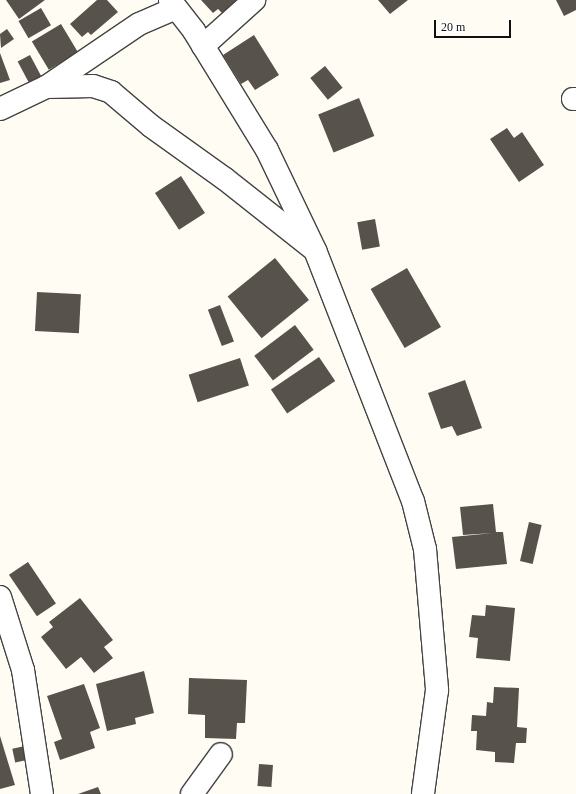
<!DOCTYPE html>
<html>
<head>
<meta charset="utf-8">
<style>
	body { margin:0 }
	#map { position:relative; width:576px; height:794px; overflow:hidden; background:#fffdf3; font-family:Georgia,serif }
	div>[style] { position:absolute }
	.building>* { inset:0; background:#58524c; transform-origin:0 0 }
	.roads { filter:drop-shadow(1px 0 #434343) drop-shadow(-1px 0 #434343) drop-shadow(0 1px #434343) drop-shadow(0 -1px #434343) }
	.minor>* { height:22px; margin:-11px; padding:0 11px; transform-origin:11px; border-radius:11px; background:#fff }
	span { translate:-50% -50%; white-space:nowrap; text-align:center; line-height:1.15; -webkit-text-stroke:4px #fff; paint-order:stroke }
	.scale { position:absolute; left:434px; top:20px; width:77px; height:18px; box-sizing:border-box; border:2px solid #101010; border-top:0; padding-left:5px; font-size:12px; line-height:14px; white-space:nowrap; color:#101010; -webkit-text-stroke:3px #fff; paint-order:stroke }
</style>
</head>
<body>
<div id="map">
	<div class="building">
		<div style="clip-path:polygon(6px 0,45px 0,19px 19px)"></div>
		<div style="clip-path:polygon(97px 0,107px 0,118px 12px,91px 35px,88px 32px,82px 37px,70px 24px)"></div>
		<div style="clip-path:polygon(201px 0,237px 0,222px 13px,218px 9px,213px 13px)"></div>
		<div style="clip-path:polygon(378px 0,408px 0,390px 14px)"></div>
		<div style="clip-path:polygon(556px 0,576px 0,576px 10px,564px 16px)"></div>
		<div style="left:41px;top:8px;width:20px;height:26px;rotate:60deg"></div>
		<div style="left:61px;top:24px;width:33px;height:34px;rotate:59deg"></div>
		<div style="clip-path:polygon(7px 29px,14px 39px,1px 48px,0 34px)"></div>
		<div style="clip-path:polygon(254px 35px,279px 75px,255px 90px,248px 80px,241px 84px,223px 55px)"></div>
		<div style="clip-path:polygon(0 53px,10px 80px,0 83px)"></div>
		<div style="left:30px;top:55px;width:24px;height:14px;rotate:62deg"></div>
		<div style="left:325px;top:66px;width:28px;height:19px;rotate:51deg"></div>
		<div style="left:359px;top:98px;width:41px;height:44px;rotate:68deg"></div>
		<div style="clip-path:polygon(507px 128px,514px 138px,522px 132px,544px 165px,519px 182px,490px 139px)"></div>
		<div style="left:181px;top:176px;width:44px;height:31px;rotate:57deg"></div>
		<div style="left:375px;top:219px;width:28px;height:18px;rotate:80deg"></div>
		<div style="left:275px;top:258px;width:54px;height:61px;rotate:51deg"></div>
		<div style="left:407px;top:268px;width:68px;height:42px;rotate:60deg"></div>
		<div style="left:37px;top:292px;width:44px;height:39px;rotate:3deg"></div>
		<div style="left:220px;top:305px;width:39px;height:13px;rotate:69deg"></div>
		<div style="left:295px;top:325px;width:31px;height:51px;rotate:53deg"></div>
		<div style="left:319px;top:357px;width:29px;height:58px;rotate:56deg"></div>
		<div style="left:240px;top:358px;width:29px;height:54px;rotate:72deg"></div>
		<div style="clip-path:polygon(465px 380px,482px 428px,457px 436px,452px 426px,441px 429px,428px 393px)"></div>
		<div style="clip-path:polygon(493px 504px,496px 532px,503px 532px,507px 564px,456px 569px,452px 537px,493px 533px,463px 535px,460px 507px)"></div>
		<div style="left:529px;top:522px;width:13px;height:40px;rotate:13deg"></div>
		<div style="left:28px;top:562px;width:50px;height:23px;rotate:56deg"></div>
		<div style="clip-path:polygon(80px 598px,113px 640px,104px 647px,113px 658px,94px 673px,81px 657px,66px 669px,41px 637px,53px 627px,49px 622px)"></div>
		<div style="clip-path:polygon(486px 605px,515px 608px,510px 661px,476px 658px,478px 638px,469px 637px,472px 615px,485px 616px)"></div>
		<div style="clip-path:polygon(144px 671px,154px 713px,135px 718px,136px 724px,107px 731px,96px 684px)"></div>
		<div style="clip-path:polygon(189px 678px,247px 680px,245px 723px,237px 723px,236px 739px,205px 738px,205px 715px,188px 714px)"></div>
		<div style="clip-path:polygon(84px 684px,100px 728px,90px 732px,95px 748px,60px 760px,54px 742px,62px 739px,47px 696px)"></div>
		<div style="clip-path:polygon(494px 687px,519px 688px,517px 727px,527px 728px,526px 743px,516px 743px,514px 763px,495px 762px,495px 752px,476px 750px,477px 731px,471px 731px,472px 715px,486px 716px,487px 702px,493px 703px)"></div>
		<div style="clip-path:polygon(0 736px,15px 785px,0 789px)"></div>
		<div style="left:25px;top:746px;width:14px;height:13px;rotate:78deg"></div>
		<div style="left:259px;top:764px;width:14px;height:22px;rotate:4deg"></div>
		<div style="clip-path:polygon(98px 787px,101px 794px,78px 794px)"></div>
	</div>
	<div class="roads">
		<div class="minor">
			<div style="left:170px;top:0;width:39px;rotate:52deg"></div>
			<div style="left:194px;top:31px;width:140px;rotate:58.5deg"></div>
			<div style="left:267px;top:150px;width:111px;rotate:64.4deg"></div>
			<div style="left:315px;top:250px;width:269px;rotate:68.7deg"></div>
			<div style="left:413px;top:501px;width:49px;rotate:76deg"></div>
			<div style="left:425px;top:549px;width:142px;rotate:85.1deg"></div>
			<div style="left:437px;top:690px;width:105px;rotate:97.7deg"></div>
			<div style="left:203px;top:46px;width:69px;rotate:-42deg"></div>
			<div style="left:46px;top:87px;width:47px;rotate:-1.2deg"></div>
			<div style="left:93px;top:86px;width:19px;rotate:18deg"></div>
			<div style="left:111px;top:92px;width:52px;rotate:40.4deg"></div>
			<div style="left:151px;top:126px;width:91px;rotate:35.6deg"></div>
			<div style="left:225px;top:179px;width:110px;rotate:38.3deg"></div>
			<div style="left:573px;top:99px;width:3px"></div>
			<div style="left:0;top:109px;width:51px;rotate:-25.6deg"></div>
			<div style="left:46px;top:87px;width:112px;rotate:-34.1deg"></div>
			<div style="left:139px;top:24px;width:40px;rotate:-23.4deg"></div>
			<div style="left:0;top:597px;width:77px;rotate:72.5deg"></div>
			<div style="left:23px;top:670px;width:125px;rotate:81.3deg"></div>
			<div style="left:192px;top:794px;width:49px;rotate:-54.1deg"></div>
		</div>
	</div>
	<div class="scale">20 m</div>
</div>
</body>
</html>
